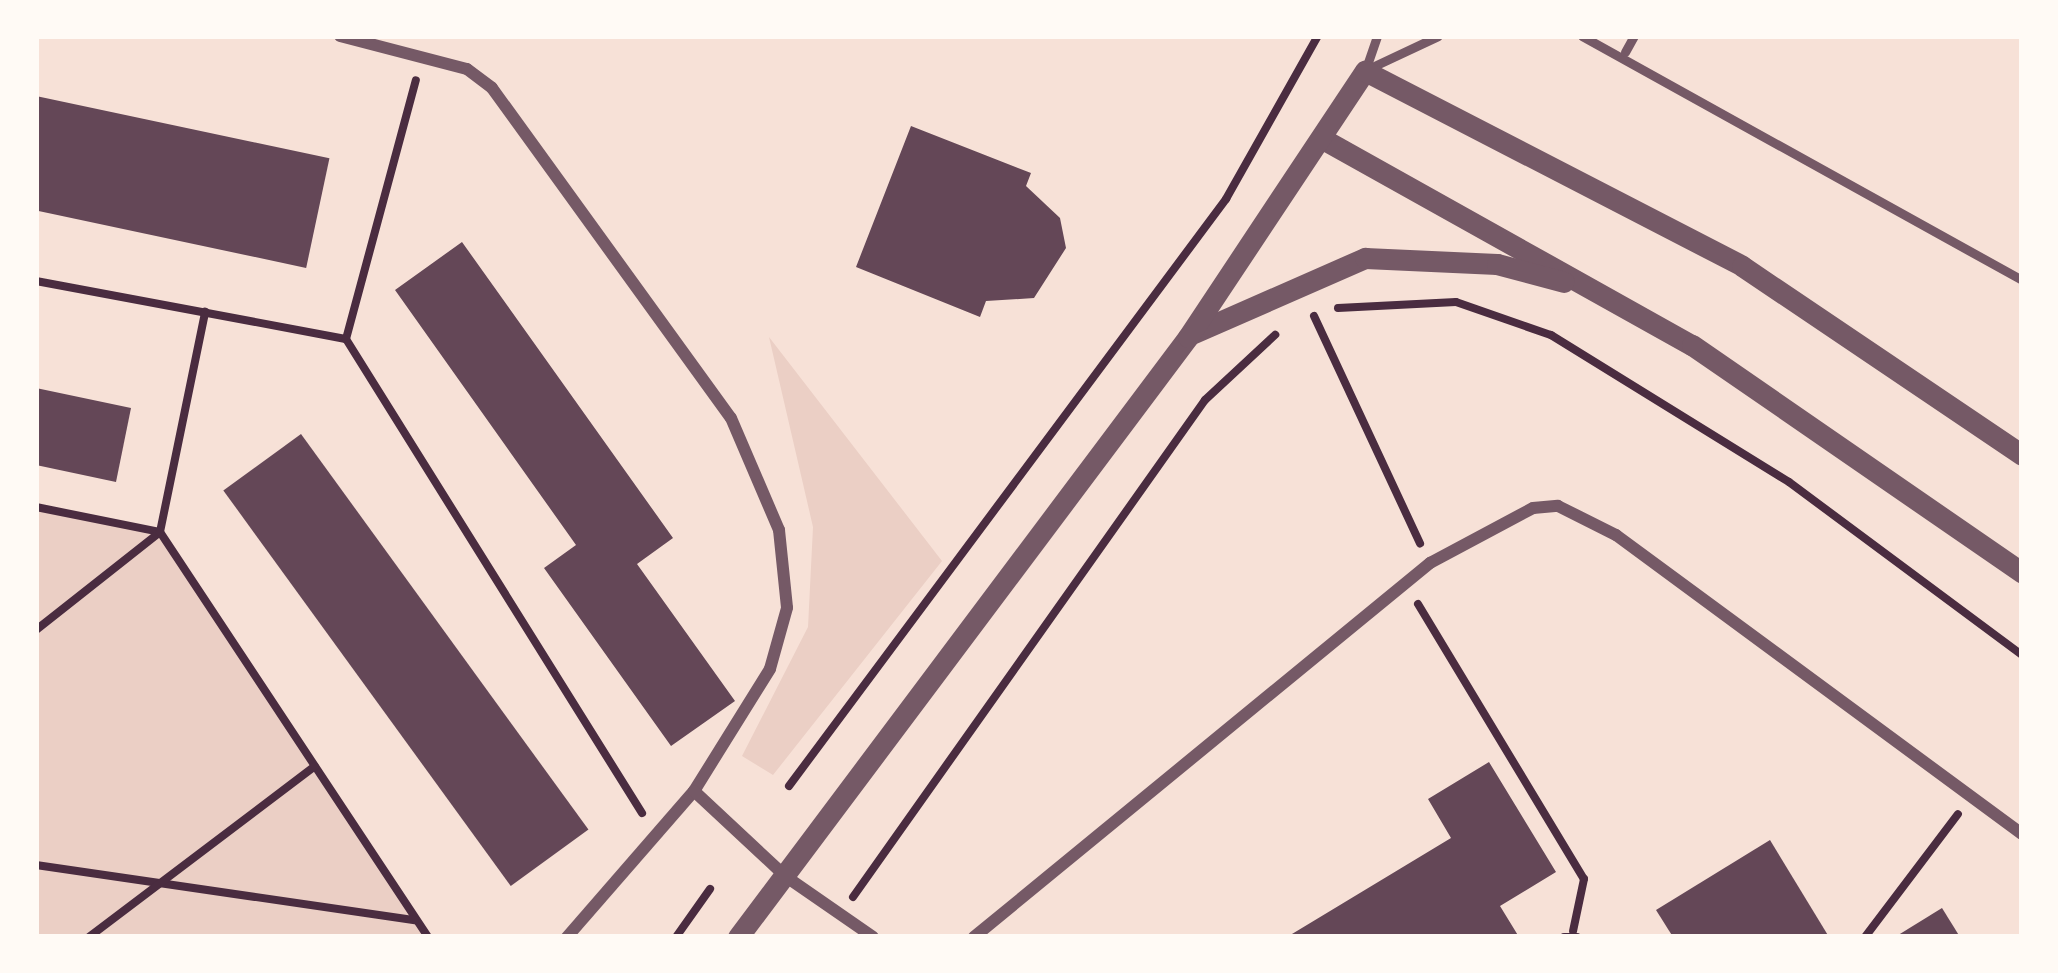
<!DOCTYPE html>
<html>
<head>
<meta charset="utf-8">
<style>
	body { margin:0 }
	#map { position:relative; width:2058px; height:973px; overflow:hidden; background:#f7e1d7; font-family:"Roboto Condensed",sans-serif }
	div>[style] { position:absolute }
	.green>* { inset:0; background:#ebcfc5 }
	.building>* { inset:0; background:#644757; transform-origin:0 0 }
	.path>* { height:8px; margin:-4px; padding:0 4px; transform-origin:4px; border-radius:4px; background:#4a2c40 }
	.service>* { height:9px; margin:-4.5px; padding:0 4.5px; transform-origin:4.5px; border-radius:4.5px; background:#755966 }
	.minor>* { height:12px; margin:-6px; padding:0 6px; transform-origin:6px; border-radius:6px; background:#755966 }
	.tertiary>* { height:21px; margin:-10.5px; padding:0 10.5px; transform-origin:10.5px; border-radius:10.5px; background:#755966 }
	span { translate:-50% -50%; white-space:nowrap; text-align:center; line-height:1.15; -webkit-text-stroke:10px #fffaf5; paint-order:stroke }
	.frame { position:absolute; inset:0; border:39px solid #fffaf5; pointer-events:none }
</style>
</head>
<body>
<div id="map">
	<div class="green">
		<div style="clip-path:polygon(769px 337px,942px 561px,773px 775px,742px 756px,808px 627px,813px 527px)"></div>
		<div style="clip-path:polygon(36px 507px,160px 532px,427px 937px,36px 937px)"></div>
	</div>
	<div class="building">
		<div style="left:36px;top:96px;width:300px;height:112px;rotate:12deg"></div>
		<div style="clip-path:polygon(911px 126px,1031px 173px,1026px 186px,1060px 218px,1066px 248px,1034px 298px,986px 301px,980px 317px,856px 267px)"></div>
		<div style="clip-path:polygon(462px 242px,673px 538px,637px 564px,735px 701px,671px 746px,544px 568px,576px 545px,395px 290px)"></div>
		<div style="clip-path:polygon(36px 388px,131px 408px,116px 482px,36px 465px)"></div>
		<div style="left:301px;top:434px;width:489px;height:96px;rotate:54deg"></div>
		<div style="clip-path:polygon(1489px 762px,1556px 872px,1500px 906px,1519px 937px,1287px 937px,1451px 838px,1428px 799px)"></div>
		<div style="clip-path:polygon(1770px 840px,1829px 937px,1673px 937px,1656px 910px)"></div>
		<div style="clip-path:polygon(1942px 908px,1960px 937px,1895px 937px)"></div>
	</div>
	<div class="path">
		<div style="left:36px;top:281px;width:315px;rotate:10.6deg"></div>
		<div style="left:346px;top:339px;width:559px;rotate:58.02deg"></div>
		<div style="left:1338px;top:308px;width:118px;rotate:-2.9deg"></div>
		<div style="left:1456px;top:302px;width:101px;rotate:19.2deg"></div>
		<div style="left:1551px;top:335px;width:280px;rotate:31.7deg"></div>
		<div style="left:1789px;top:482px;width:290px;rotate:36.6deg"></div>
		<div style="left:1314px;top:316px;width:251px;rotate:65deg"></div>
		<div style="left:346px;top:339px;width:268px;rotate:-74.9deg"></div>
		<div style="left:36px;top:507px;width:126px;rotate:11.4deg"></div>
		<div style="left:160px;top:532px;width:486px;rotate:56.5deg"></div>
		<div style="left:1418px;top:604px;width:321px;rotate:58.9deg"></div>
		<div style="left:1584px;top:879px;width:53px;rotate:101.9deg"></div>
		<div style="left:36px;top:630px;width:158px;rotate:-38.3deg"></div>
		<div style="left:160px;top:532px;width:225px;rotate:-78.4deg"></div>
		<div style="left:789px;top:786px;width:732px;rotate:-53.33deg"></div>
		<div style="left:1226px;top:199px;width:187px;rotate:-60.6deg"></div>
		<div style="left:36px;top:865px;width:383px;rotate:8.3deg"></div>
		<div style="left:853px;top:897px;width:609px;rotate:-54.69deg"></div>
		<div style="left:1205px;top:400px;width:96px;rotate:-42.9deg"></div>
		<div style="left:89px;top:937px;width:283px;rotate:-37.1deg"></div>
		<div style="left:676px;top:937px;width:59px;rotate:-54.7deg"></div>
		<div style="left:1564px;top:937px;width:13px"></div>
		<div style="left:1865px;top:937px;width:154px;rotate:-52.9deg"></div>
	</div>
	<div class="service">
		<div style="left:1582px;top:36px;width:503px;rotate:29.01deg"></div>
		<div style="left:1625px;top:52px;width:18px;rotate:-61deg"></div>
		<div style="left:1370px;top:68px;width:75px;rotate:-25.2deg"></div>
		<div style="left:1365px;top:71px;width:37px;rotate:-71deg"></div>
	</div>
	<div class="minor">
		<div style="left:340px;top:36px;width:131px;rotate:14.6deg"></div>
		<div style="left:467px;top:69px;width:31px;rotate:37deg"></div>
		<div style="left:492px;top:88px;width:407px;rotate:54.1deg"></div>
		<div style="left:731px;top:418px;width:122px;rotate:66.8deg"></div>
		<div style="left:779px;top:530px;width:78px;rotate:84.1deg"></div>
		<div style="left:787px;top:608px;width:63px;rotate:105.6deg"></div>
		<div style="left:770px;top:669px;width:144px;rotate:121.9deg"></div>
		<div style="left:694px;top:791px;width:194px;rotate:131deg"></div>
		<div style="left:694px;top:791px;width:125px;rotate:43deg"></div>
		<div style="left:785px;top:876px;width:107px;rotate:34.7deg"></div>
		<div style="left:974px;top:937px;width:590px;rotate:-39.36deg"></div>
		<div style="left:1430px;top:563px;width:117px;rotate:-28.1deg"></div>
		<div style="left:1533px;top:508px;width:25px;rotate:-5deg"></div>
		<div style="left:1558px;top:506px;width:65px;rotate:26.6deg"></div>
		<div style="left:1616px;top:535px;width:504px;rotate:36.37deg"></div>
	</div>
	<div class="tertiary">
		<div style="left:1321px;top:138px;width:425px;rotate:29.2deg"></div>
		<div style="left:1692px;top:345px;width:401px;rotate:34.6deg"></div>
		<div style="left:1194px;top:333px;width:187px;rotate:-23.7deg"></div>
		<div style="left:1365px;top:258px;width:132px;rotate:2.6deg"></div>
		<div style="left:1497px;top:264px;width:69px;rotate:15deg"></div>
		<div style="left:738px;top:937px;width:750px;rotate:-53.13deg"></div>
		<div style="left:1188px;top:337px;width:320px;rotate:-56.4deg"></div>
		<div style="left:1365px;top:71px;width:424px;rotate:27.3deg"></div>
		<div style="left:1742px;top:266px;width:338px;rotate:34deg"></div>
	</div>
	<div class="frame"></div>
</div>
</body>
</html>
